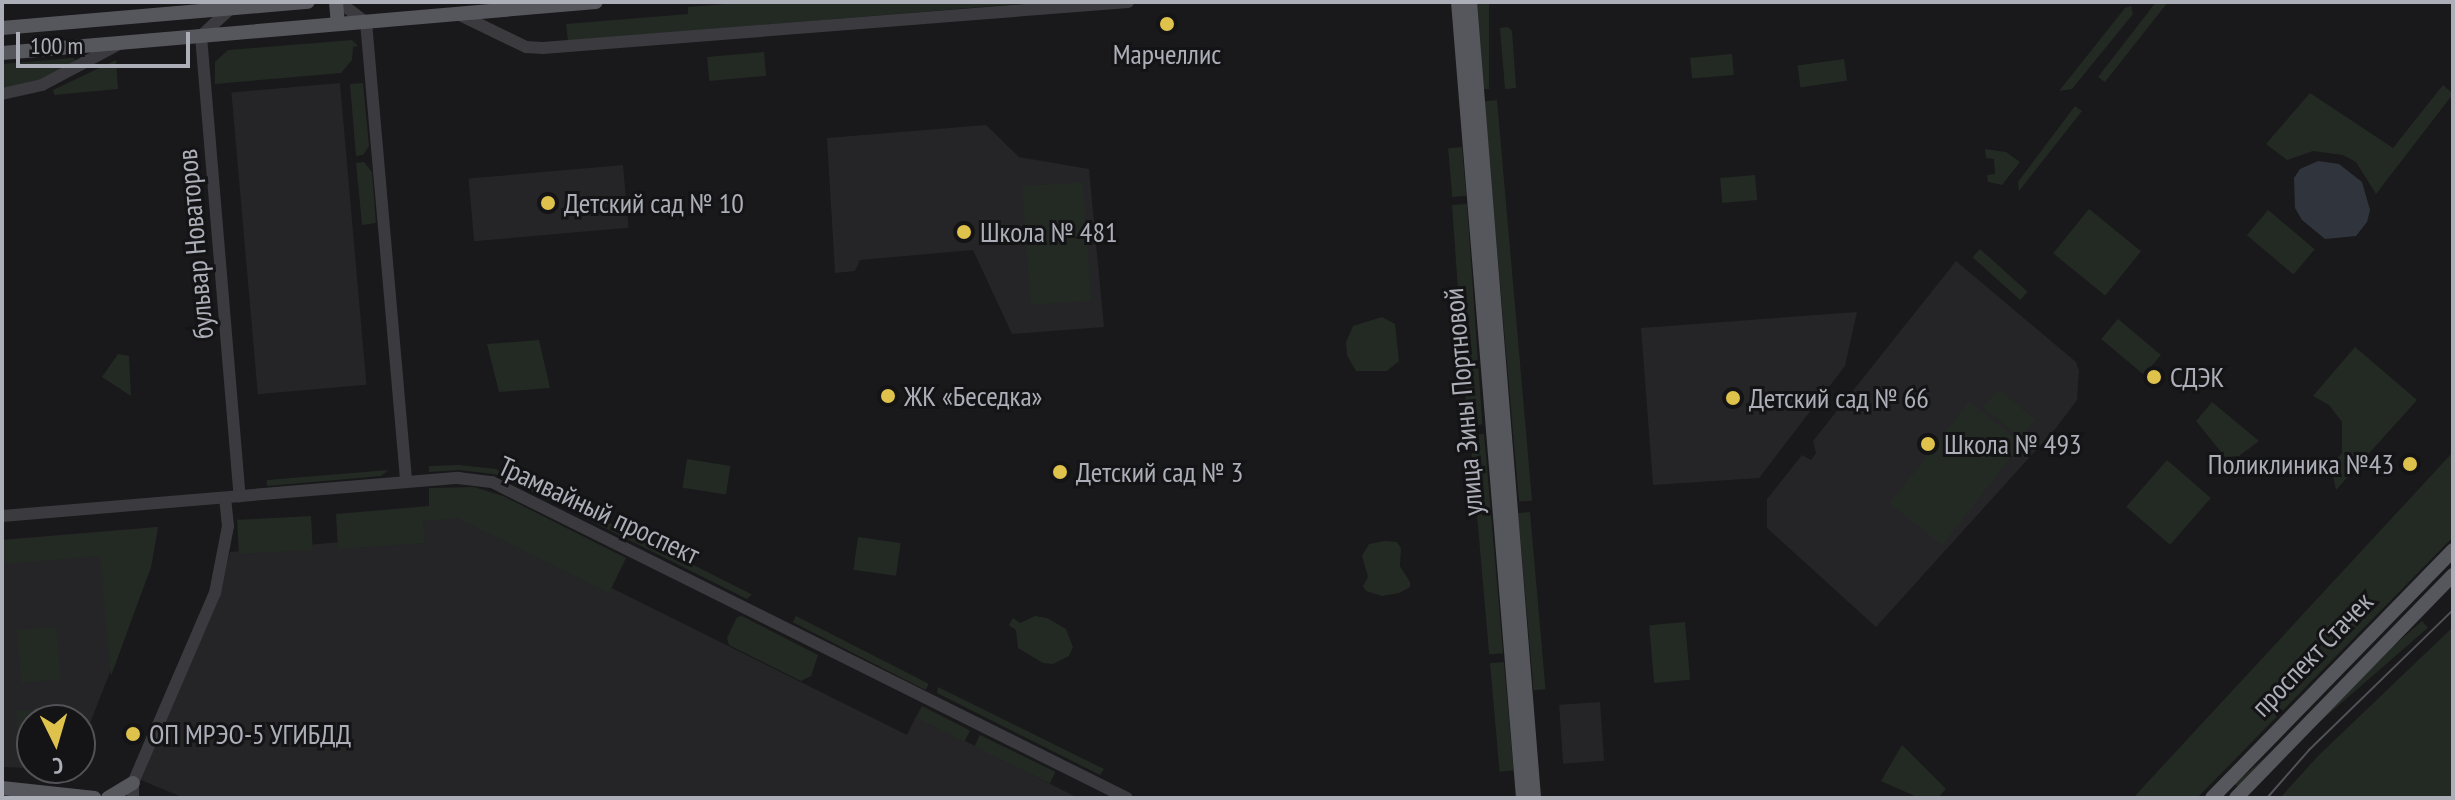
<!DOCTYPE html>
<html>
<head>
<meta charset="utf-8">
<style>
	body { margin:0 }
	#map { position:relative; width:2455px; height:800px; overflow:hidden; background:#19181a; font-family:"PT Sans Narrow",sans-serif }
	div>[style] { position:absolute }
	.built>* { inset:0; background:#252427; transform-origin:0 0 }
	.green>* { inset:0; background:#232a24; transform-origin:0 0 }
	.water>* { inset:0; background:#30353d }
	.minor>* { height:12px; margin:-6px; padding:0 6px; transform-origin:6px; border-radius:6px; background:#3a3a3f }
	.major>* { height:14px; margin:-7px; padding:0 7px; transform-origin:7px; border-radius:7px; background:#56575d }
	.tram>* { height:2px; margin:-1px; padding:0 1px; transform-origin:1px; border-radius:1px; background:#515257 }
	.dots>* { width:22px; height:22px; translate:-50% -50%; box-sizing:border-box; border:4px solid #141315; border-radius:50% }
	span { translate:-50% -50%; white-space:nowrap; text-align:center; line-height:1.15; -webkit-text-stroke:6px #141315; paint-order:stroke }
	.poi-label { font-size:28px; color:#acaeb8 }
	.left { translate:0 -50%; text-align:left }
	.right { translate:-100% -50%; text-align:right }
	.street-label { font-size:28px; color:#acaeb8 }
	.frame { position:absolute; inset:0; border:4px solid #acaeb8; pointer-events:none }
	.north { position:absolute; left:16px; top:704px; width:80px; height:80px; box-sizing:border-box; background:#141315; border:2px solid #515156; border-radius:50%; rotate:175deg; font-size:22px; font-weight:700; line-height:32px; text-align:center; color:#acaeb8 }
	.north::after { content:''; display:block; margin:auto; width:28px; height:36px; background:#dfc24c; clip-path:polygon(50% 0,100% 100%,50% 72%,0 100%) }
	.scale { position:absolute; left:16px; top:32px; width:174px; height:36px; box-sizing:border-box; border:4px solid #acaeb8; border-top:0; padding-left:10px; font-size:24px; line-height:28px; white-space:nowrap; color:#acaeb8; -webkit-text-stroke:6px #141315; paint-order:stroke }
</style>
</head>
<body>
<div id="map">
	<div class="built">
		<div style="left:340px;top:83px;width:303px;height:109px;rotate:85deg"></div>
		<div style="clip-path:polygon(986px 125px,1019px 157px,1089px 169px,1104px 327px,1012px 334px,973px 250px,860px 260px,855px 271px,835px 273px,827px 138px)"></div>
		<div style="left:623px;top:165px;width:63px;height:155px;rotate:85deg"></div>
		<div style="clip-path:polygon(1956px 261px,2076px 362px,2079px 371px,2077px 400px,2056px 428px,1876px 627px,1767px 528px,1767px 499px,1802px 455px,1811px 460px,1816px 453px,1813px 441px)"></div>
		<div style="clip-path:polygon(1857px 312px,1845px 366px,1759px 478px,1653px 485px,1641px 328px)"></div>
		<div style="clip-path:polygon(459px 512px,907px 735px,916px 716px,1078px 798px,184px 798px,141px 780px,218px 597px,230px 552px,419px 535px,417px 516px)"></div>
		<div style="clip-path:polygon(158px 527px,151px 567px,80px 749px,80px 720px,32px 720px,32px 768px,71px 770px,2px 767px,2px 540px)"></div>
		<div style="left:1600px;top:702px;width:59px;height:41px;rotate:86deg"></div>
	</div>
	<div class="green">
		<div style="clip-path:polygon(752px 2px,1042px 2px,568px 41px,566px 24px,688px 14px,688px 7px)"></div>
		<div style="left:1477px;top:2px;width:12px;height:87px"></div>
		<div style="clip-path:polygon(2156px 2px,2168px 2px,2105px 82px,2098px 77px)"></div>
		<div style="clip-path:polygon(2131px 6px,2133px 14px,2072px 89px,2059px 91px,2125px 8px)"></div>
		<div style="clip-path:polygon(1508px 27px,1512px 31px,1516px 88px,1505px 89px,1500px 28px)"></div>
		<div style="clip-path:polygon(352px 40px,358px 46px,353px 47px,352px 60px,341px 73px,215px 84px,215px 62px,228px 50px)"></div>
		<div style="left:764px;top:52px;width:24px;height:57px;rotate:85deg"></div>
		<div style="left:1732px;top:54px;width:21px;height:42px;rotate:85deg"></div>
		<div style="clip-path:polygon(73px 58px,77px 62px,41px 81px,2px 88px,2px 64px)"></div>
		<div style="left:1844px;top:59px;width:22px;height:47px;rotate:82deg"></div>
		<div style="clip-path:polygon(116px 60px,118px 89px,54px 95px,53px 90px)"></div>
		<div style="clip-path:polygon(363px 83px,369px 146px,363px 155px,356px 156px,350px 84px)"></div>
		<div style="clip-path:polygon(2443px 85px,2453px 94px,2376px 194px,2356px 162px,2343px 155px,2313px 151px,2287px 160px,2266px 144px,2310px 93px,2393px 148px)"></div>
		<div style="left:1497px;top:100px;width:402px;height:13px;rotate:85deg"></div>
		<div style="clip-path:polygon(2075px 106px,2082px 111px,2019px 191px,2018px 182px)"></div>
		<div style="left:1462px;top:147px;width:49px;height:14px;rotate:85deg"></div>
		<div style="clip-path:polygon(1985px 149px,2006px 152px,2020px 162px,2002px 185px,1988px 182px,1987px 175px,1995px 174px,1994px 159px,1986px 158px)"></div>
		<div style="clip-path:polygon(364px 162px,372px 172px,376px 223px,362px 225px,356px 163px)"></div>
		<div style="left:1755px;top:175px;width:25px;height:35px;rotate:85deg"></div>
		<div style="left:1083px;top:182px;width:119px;height:61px;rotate:86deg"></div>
		<div style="left:1467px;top:204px;width:221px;height:15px;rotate:86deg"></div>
		<div style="left:2089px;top:209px;width:67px;height:57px;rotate:39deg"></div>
		<div style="left:2268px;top:210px;width:61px;height:33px;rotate:40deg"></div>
		<div style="left:1980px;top:249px;width:64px;height:11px;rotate:42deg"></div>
		<div style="clip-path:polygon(1382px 317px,1395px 324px,1399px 361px,1387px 371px,1356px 371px,1347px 355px,1346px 342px,1353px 326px)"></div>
		<div style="left:2118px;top:319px;width:56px;height:26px;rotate:40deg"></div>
		<div style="clip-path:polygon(539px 340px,550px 388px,499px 392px,487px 344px)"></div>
		<div style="clip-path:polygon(2355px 347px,2417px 400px,2336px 490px,2331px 466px,2342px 453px,2342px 422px,2329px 405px,2313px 396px)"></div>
		<div style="clip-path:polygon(118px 354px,129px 356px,131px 396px,102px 377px)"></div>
		<div style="left:1998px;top:389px;width:48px;height:24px;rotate:39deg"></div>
		<div style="left:1969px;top:402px;width:67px;height:129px;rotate:38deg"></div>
		<div style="clip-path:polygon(2212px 402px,2259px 441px,2239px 456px,2225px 457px,2196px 421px)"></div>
		<div style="left:1484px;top:434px;width:220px;height:14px;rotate:85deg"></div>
		<div style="clip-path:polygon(2453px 452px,2453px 537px,2197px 798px,2133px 798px)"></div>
		<div style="left:687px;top:459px;width:44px;height:29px;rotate:9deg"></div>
		<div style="left:2167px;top:460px;width:58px;height:62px;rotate:41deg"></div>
		<div style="clip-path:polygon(459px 465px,496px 469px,576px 507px,574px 512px,494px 474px,459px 470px,429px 472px,429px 466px)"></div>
		<div style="clip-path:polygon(389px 470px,381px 476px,267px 486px,267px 480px)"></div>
		<div style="clip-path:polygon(474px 487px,503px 496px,626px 558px,609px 593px,457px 518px,423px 521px,425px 543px,338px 549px,336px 514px,429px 506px,429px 488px)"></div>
		<div style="clip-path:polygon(588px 512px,751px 594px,752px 594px,747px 599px,587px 519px)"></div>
		<div style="left:1530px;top:512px;width:178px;height:12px;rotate:85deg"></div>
		<div style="left:311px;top:516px;width:34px;height:74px;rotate:87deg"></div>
		<div style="clip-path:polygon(158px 527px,151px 567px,111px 676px,100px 556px,2px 564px,2px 540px)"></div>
		<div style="left:858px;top:537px;width:43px;height:33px;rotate:8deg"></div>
		<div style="clip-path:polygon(1385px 541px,1397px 542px,1401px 548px,1400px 566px,1410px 582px,1410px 587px,1399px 593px,1382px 596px,1366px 591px,1363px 586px,1368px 577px,1362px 556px,1369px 544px)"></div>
		<div style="clip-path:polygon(742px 616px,818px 655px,811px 676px,801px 681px,729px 645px,727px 638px,737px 617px)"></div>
		<div style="left:796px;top:616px;width:149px;height:7px;rotate:27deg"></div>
		<div style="clip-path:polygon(1035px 616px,1047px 618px,1066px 629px,1073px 647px,1069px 656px,1053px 664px,1043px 663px,1018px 648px,1016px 630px,1009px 625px,1013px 618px,1020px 623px)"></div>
		<div style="left:2422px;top:621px;width:9px;height:248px;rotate:49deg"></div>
		<div style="left:1685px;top:622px;width:58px;height:36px;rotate:85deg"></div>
		<div style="left:57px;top:627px;width:53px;height:40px;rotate:86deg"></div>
		<div style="clip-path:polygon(2453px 627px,2453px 798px,2280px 798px,2318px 756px)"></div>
		<div style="left:1504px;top:662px;width:109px;height:14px;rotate:85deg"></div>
		<div style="clip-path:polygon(938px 687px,1104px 769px,1100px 775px,937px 693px)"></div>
		<div style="clip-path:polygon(65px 706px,66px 720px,32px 720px,32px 744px,19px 745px,16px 711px)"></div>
		<div style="left:922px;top:706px;width:54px;height:13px;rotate:27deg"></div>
		<div style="left:980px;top:735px;width:84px;height:13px;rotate:26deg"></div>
		<div style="clip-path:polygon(1902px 745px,1946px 789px,1938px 798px,1919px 798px,1881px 781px)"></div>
	</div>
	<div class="water">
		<div style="clip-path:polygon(2318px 161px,2339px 164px,2362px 182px,2370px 210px,2367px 222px,2356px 236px,2325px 239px,2302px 220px,2295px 208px,2294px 178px,2300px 169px)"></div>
	</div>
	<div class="minor">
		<div style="left:339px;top:2px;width:34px;rotate:37deg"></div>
		<div style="left:366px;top:22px;width:462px;rotate:85deg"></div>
		<div style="left:232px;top:7px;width:42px;rotate:136.9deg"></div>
		<div style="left:201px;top:36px;width:462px;rotate:85.2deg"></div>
		<div style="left:458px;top:14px;width:76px;rotate:25.9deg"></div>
		<div style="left:526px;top:47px;width:17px;rotate:3deg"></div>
		<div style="left:543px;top:48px;width:587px;rotate:-4.5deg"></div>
		<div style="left:2px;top:94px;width:41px;rotate:-12.7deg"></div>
		<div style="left:42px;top:85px;width:87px;rotate:-28deg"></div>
		<div style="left:2px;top:516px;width:458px;rotate:-4.8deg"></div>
		<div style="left:458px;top:478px;width:34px;rotate:7deg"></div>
		<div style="left:492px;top:482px;width:709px;rotate:26.46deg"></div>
		<div style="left:133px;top:798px;width:15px;rotate:-90deg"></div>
		<div style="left:133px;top:783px;width:207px;rotate:-66.7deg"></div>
		<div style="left:215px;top:593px;width:68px;rotate:-79deg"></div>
		<div style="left:228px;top:526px;width:28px;rotate:-96deg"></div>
	</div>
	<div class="major">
		<div style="left:336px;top:2px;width:22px;rotate:85deg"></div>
		<div style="left:1458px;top:2px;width:799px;rotate:85.33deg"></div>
		<div style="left:1470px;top:2px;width:799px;rotate:85.4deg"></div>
		<div style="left:2px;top:28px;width:307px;rotate:-4.9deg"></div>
		<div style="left:2px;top:53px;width:596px;rotate:-4.91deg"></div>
		<div style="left:2px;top:788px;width:93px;rotate:6.2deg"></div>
		<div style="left:108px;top:798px;width:29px;rotate:-31deg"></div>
		<div style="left:2212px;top:798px;width:346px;rotate:-45.8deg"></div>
		<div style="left:2236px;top:798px;width:311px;rotate:-45.8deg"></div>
	</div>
	<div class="tram">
		<div style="left:2267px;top:798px;width:64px;rotate:-48.8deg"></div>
		<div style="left:2309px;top:750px;width:201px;rotate:-44.2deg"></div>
	</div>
	<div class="dots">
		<div style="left:1167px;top:24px;background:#dfc24c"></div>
		<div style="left:548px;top:203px;background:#dfc24c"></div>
		<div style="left:964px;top:232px;background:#dfc24c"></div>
		<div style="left:2154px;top:377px;background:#dfc24c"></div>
		<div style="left:888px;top:396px;background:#dfc24c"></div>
		<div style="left:1733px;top:398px;background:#dfc24c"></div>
		<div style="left:1928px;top:444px;background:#dfc24c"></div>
		<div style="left:2410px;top:464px;background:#dfc24c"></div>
		<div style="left:1060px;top:472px;background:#dfc24c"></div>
		<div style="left:133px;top:734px;background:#dfc24c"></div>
	</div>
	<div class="poi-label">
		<span style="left:1167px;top:54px">Марчеллис</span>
		<span class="left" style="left:564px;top:203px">Детский сад № 10</span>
		<span class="left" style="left:980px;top:232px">Школа № 481</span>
		<span class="left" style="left:2170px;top:377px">СДЭК</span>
		<span class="left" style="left:904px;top:396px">ЖК «Беседка»</span>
		<span class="left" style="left:1749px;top:398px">Детский сад № 66</span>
		<span class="left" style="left:1944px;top:444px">Школа № 493</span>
		<span class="right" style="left:2394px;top:464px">Поликлиника №43</span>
		<span class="left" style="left:1076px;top:472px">Детский сад № 3</span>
		<span class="left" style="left:149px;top:734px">ОП МРЭО-5 УГИБДД</span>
	</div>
	<div class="street-label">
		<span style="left:195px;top:244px;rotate:-95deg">бульвар Новаторов</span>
		<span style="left:1463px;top:402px;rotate:-95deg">улица Зины Портновой</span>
		<span style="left:599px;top:510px;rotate:25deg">Трамвайный проспект</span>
		<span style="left:2312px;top:654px;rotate:-46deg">проспект Стачек</span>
	</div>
	<div class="frame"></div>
	<div class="north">С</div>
	<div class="scale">100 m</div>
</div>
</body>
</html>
